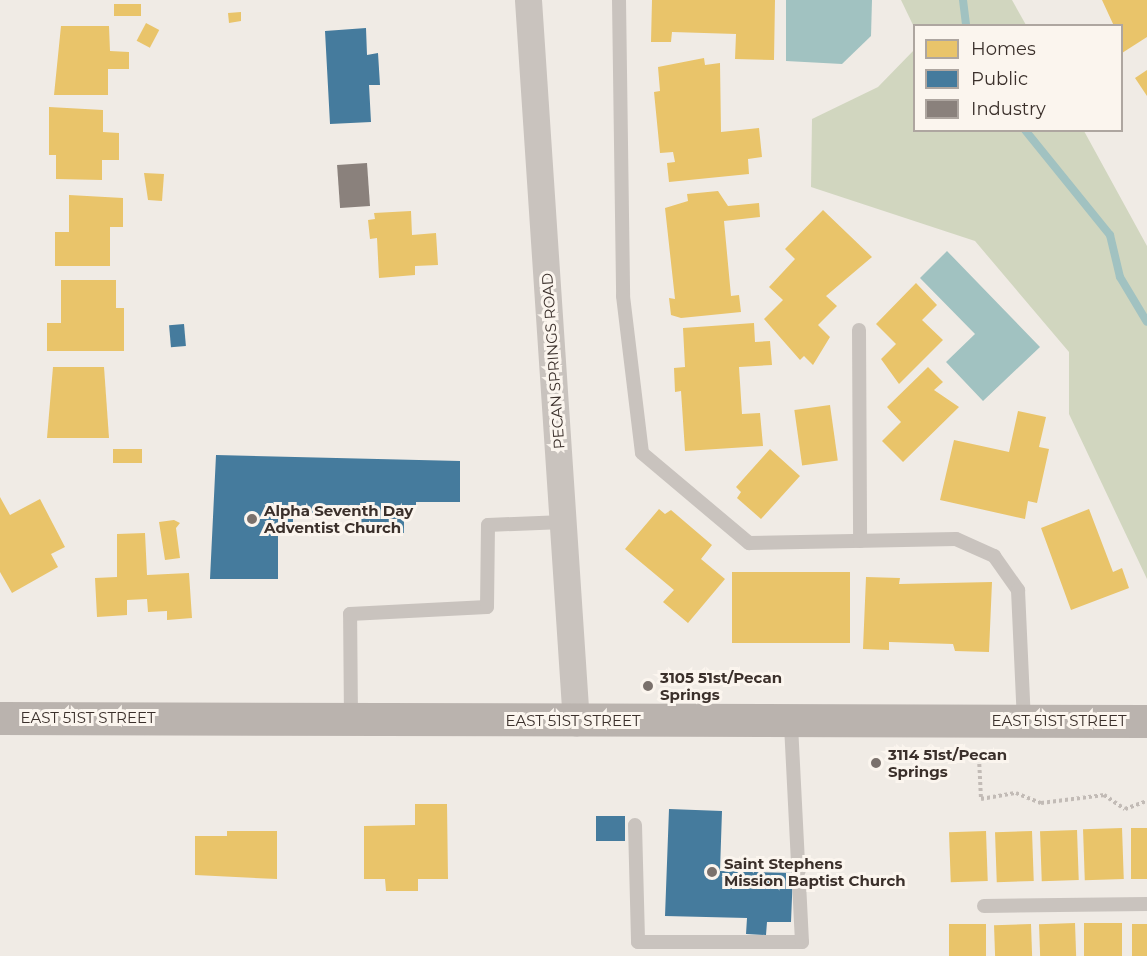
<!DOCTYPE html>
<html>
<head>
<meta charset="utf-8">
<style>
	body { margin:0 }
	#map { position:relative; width:1147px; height:956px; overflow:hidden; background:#f0ebe5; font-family:Montserrat,sans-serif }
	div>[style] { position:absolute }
	.green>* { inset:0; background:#d1d6bf }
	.water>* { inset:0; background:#a1c2c1 }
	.homes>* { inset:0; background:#e9c46a; transform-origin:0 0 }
	.public>* { inset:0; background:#457b9d; transform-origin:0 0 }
	.industry>* { inset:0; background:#8a817c; transform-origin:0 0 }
	.stream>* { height:8px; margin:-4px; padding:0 4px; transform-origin:4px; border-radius:4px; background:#a1c2c1 }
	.path>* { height:4px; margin-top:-2px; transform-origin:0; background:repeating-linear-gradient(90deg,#c2bbb6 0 3px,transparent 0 6px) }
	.lane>* { height:14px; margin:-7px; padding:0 7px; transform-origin:7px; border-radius:7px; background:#c9c3be }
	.street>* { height:27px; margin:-13.5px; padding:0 13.5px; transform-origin:13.5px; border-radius:13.5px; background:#c9c3be }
	.secondary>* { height:33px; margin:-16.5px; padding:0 16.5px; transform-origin:16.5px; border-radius:16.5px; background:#bab3ae }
	.dots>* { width:16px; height:16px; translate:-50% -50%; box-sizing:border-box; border:3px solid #fbf5ee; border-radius:50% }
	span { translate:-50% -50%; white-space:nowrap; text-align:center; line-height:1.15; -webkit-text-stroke:6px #fbf5ee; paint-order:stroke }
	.street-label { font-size:15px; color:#3b302b }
	.poi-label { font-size:15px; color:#3b302b; font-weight:700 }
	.left { translate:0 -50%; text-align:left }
	.legend { position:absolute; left:913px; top:24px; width:210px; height:108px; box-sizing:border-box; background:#fbf5ee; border:2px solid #aea6a0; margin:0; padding:8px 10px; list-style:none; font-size:18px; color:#3b302b }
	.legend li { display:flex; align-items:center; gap:12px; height:30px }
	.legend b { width:30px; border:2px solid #aea6a0 }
</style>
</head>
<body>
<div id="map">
	<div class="green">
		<div style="clip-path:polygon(901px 0,1012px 0,1026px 25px,914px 27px)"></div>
		<div style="clip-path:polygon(914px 50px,914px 130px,1084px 131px,1147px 246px,1147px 579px,1069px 414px,1069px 352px,975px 241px,811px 187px,812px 119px,878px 87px)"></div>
	</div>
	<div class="water">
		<div style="clip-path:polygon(786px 0,872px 0,871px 36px,842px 64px,786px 61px)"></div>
		<div style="clip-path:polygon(947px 251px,1040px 347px,983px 401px,946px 362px,975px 334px,920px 278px)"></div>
	</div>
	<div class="homes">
		<div style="clip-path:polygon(652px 0,775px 0,774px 60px,735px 59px,736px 34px,672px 32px,671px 42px,651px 42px)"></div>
		<div style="clip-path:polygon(1102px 0,1147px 0,1147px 37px,1122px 53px,1122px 26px,1114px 26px)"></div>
		<div style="left:114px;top:4px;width:27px;height:12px"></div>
		<div style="clip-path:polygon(241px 12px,241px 21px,229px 23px,228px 13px)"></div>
		<div style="left:146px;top:23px;width:15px;height:20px;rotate:28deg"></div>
		<div style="clip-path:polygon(61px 26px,109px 26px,110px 51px,129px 52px,129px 69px,108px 69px,108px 95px,54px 95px)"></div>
		<div style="clip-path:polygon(704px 58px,705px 65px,720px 63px,721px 132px,759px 128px,762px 157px,748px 159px,749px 174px,669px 182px,667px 163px,675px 162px,673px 152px,660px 153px,654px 92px,660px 91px,658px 67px)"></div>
		<div style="clip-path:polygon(1147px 70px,1147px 96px,1135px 78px)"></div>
		<div style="clip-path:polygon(49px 107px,103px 110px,103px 132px,119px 133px,119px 160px,102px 160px,102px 180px,56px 179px,56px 155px,49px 155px)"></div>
		<div style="clip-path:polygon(144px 173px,164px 174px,162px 201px,148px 200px)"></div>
		<div style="clip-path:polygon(718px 191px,728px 206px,759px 203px,760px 217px,724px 221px,731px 296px,739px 295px,741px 312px,681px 318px,671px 315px,669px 298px,675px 299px,665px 208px,688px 201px,687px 194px)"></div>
		<div style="clip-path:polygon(69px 195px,123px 198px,123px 227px,110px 227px,110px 266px,55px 266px,55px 232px,69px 232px)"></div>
		<div style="clip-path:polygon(823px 210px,872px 257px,826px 296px,837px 306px,818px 325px,830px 337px,813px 365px,804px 356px,800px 360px,764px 319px,783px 300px,769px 287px,795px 259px,785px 249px)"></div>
		<div style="clip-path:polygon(411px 211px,412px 235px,436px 233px,438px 265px,415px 266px,415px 275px,379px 278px,377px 238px,370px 239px,368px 220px,375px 219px,374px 213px)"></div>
		<div style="clip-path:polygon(61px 280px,116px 280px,116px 308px,124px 308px,124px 351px,47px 351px,47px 323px,61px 323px)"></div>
		<div style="clip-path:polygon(916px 283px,937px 305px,922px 320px,943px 340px,899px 384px,881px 359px,896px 344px,876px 324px)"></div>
		<div style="clip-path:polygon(754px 323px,755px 342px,770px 341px,772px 365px,739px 367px,742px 414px,760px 413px,763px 446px,685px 451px,681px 391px,675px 392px,674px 368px,685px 367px,683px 328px)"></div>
		<div style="clip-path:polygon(53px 367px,104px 367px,109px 438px,47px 438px)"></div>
		<div style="clip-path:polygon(928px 367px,943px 382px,934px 390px,959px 407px,903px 462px,882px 441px,901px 422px,887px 407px)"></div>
		<div style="left:830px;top:405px;width:56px;height:36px;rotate:82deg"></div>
		<div style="clip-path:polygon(1018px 411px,1046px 417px,1039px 447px,1049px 449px,1037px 503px,1028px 501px,1025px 519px,940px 500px,954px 440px,1009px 452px)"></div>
		<div style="left:113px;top:449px;width:29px;height:14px"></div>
		<div style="clip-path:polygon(770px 449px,800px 476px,761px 519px,737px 498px,741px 492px,736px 487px)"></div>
		<div style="clip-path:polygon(0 497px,10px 515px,40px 499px,65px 547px,51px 554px,58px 567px,12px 593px,0 572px)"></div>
		<div style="clip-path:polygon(659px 509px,665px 514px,671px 510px,712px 545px,701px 559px,725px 579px,688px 623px,663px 602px,674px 590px,625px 549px)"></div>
		<div style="clip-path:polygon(1089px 509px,1113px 572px,1122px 568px,1129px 588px,1071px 610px,1041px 528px)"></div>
		<div style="clip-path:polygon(174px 520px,180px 523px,176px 528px,180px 558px,165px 560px,159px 522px)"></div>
		<div style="clip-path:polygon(145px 533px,147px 575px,189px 573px,192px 618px,167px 620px,167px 611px,148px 612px,147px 599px,127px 600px,127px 615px,97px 617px,95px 578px,117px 577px,117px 534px)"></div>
		<div style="left:732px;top:572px;width:118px;height:71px"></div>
		<div style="clip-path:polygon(866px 577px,900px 578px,899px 584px,992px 582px,989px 652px,955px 651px,953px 644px,889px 642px,889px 650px,863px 649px)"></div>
		<div style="clip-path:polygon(415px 804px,447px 804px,448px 879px,418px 879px,418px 891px,386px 891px,385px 879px,364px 879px,364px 826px,415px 825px)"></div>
		<div style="left:1122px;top:828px;width:51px;height:39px;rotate:88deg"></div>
		<div style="left:1131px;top:828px;width:16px;height:51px"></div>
		<div style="left:1077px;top:830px;width:50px;height:37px;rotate:88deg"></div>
		<div style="clip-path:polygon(227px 831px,277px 831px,277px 879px,195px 875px,195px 836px,227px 836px)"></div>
		<div style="left:986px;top:831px;width:50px;height:37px;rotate:88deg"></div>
		<div style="left:1032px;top:831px;width:50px;height:37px;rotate:88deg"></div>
		<div style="left:1075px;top:923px;width:33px;height:36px;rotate:88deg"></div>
		<div style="left:1122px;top:923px;width:33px;height:38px;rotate:90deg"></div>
		<div style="left:986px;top:924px;width:32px;height:37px;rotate:90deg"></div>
		<div style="left:1031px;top:924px;width:32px;height:37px;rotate:88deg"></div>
		<div style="left:1147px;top:924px;width:32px;height:15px;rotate:90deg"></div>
	</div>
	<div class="public">
		<div style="clip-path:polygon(366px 28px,367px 55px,378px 53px,380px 85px,369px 85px,371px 122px,330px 124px,325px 31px)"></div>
		<div style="left:184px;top:324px;width:22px;height:15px;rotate:85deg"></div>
		<div style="clip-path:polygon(216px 455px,460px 461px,460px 502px,416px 502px,416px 508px,404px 508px,404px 533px,357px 533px,357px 516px,293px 516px,293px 522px,278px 522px,278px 579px,210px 579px)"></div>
		<div style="clip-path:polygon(669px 809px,722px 811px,720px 871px,793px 873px,791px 922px,767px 922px,766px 935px,746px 934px,747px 918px,665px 916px)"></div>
		<div style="left:596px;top:816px;width:29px;height:25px"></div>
	</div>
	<div class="industry">
		<div style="left:367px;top:163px;width:43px;height:30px;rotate:86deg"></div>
	</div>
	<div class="stream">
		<div style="left:963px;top:0;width:26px;rotate:83deg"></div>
		<div style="left:1025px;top:130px;width:135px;rotate:51deg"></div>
		<div style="left:1110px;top:235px;width:43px;rotate:76.6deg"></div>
		<div style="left:1120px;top:277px;width:52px;rotate:59deg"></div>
	</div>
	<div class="path">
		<div style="left:979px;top:758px;width:41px;rotate:87.2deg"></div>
		<div style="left:981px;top:799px;width:36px;rotate:-10deg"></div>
		<div style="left:1016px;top:793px;width:27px;rotate:22deg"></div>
		<div style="left:1041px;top:803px;width:64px;rotate:-7.2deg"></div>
		<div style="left:1104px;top:795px;width:25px;rotate:34deg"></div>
		<div style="left:1125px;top:809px;width:23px;rotate:-20deg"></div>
	</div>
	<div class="lane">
		<div style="left:619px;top:0;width:296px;rotate:89.2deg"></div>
		<div style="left:623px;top:296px;width:158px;rotate:83.1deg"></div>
		<div style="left:642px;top:453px;width:140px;rotate:40.1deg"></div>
		<div style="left:749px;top:543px;width:207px;rotate:-1.1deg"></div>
		<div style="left:956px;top:539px;width:42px;rotate:24.1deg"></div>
		<div style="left:994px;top:556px;width:42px;rotate:54.8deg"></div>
		<div style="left:1018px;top:590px;width:132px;rotate:87.4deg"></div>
		<div style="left:859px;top:330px;width:211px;rotate:89.7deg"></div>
		<div style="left:351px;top:719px;width:105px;rotate:-90.5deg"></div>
		<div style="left:350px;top:614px;width:137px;rotate:-2.9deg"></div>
		<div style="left:487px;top:607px;width:82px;rotate:-89.3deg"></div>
		<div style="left:488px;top:525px;width:76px;rotate:-2.3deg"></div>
		<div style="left:635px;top:825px;width:117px;rotate:88.5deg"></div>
		<div style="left:638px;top:942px;width:164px"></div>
		<div style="left:802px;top:942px;width:220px;rotate:-92.9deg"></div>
		<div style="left:984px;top:906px;width:163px;rotate:-0.7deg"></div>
	</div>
	<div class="street">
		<div style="left:528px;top:0;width:724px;rotate:86.2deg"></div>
	</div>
	<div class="secondary">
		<div style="left:0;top:718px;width:1147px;rotate:0.15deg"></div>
	</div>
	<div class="dots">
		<div style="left:252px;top:519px;background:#7a716c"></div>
		<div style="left:648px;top:686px;background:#7a716c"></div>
		<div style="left:876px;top:763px;background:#7a716c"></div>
		<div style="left:712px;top:872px;background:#7a716c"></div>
	</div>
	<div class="street-label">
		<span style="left:553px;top:361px;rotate:-94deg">PECAN SPRINGS ROAD</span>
		<span style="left:88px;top:718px">EAST 51ST STREET</span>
		<span style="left:573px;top:721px">EAST 51ST STREET</span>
		<span style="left:1059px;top:721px">EAST 51ST STREET</span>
	</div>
	<div class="poi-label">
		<span class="left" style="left:264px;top:519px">Alpha Seventh Day<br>Adventist Church</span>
		<span class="left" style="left:660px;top:686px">3105 51st/Pecan<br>Springs</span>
		<span class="left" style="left:888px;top:763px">3114 51st/Pecan<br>Springs</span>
		<span class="left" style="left:724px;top:872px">Saint Stephens<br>Mission Baptist Church</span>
	</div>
	<ul class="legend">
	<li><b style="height:16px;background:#e9c46a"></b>Homes</li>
	<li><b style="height:16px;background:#457b9d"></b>Public</li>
	<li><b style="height:16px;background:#8a817c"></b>Industry</li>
	</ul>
</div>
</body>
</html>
